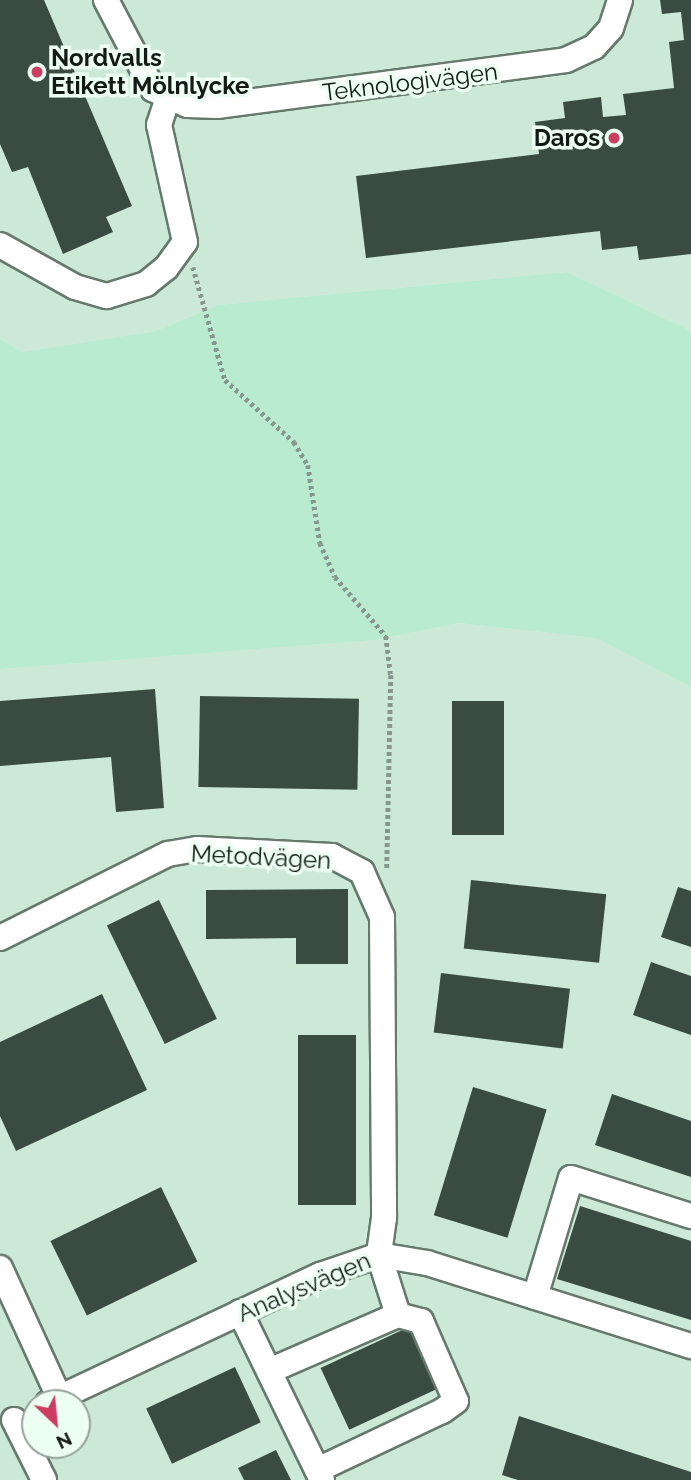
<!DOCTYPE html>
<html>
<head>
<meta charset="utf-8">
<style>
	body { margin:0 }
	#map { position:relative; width:691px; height:1480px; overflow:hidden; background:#dcf2e5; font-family:Raleway,sans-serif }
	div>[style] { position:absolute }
	.built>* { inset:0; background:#cce9d7 }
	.green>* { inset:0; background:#b9ebce }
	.building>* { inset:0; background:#3a4c41; transform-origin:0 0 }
	.path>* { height:4.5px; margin-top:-2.25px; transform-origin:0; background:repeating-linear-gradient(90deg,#88978e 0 3.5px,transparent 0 7px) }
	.roads { filter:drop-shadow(2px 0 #66796d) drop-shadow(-2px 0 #66796d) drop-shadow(0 2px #66796d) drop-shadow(0 -2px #66796d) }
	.minor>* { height:24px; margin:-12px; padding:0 12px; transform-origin:12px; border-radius:12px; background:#fff }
	.dots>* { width:19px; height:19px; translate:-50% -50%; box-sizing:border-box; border:4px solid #edfef3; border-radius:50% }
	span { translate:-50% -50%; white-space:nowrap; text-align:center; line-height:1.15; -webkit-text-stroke:7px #edfef3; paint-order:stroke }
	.poi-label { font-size:24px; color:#131a16; font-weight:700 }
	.left { translate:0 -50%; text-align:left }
	.right { translate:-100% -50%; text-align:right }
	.street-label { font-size:24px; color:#131a16 }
	.north { position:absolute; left:21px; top:1389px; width:70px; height:70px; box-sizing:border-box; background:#edfef3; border:2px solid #96a39b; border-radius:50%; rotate:154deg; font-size:19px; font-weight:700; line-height:28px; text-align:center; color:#131a16 }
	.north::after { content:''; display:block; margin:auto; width:24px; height:32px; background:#cc3d62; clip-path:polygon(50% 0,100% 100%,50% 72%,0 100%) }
</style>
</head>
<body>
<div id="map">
	<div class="built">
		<div style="clip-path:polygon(0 0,691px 0,691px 331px,567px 272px,218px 305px,156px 331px,22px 352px,0 339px)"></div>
		<div style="clip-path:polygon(evenodd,459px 623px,596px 638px,691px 687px,691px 1480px,0 1480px,0 669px,375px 640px,459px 623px,35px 1403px,77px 1403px,77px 1445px,35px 1445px,35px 1403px)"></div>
	</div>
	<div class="green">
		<div style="clip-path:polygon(567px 272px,691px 331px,691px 687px,596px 638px,459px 623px,375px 640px,0 669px,0 339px,22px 352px,156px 331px,218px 305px)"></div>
	</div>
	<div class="building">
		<div style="clip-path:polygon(0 0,44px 0,132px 206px,106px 217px,113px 232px,63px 254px,28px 167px,12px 172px,0 144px)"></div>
		<div style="clip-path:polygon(660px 0,691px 0,691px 254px,639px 260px,637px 246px,602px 250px,600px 231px,366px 258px,356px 176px,539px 154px,535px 122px,565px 118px,563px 102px,601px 97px,603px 117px,626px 115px,623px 94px,674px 88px,669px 42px,684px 40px,681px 12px,662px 14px)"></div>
		<div style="clip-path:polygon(155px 689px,164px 808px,116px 812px,111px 757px,0 766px,0 701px)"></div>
		<div style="left:200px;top:696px;width:159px;height:91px;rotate:1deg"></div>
		<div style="left:452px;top:701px;width:52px;height:134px"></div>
		<div style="left:471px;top:880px;width:136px;height:69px;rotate:6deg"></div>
		<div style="clip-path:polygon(678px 887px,691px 891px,691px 947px,661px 937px)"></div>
		<div style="clip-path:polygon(348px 889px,348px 964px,296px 964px,296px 938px,206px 939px,206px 890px)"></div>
		<div style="left:159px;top:900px;width:132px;height:58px;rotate:64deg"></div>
		<div style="clip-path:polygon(651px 962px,691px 976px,691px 1035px,633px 1015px)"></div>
		<div style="left:441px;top:973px;width:130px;height:60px;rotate:7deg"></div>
		<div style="clip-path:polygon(102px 994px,147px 1090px,16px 1151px,0 1116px,0 1042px)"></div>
		<div style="left:298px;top:1035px;width:58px;height:170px"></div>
		<div style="left:473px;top:1087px;width:77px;height:134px;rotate:17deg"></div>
		<div style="clip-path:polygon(612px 1094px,691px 1121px,691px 1177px,595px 1145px)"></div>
		<div style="left:161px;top:1187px;width:83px;height:123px;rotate:64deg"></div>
		<div style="clip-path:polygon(580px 1206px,691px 1241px,691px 1320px,557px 1279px)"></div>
		<div style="left:413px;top:1325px;width:68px;height:102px;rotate:65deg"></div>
		<div style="left:235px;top:1367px;width:61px;height:98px;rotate:65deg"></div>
		<div style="clip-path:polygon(519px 1416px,691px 1472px,691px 1480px,518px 1480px,502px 1475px)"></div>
		<div style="clip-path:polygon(276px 1450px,291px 1480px,244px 1480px,238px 1468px)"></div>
	</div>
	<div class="path">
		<div style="left:193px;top:267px;width:117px;rotate:74.2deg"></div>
		<div style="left:225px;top:380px;width:93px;rotate:41.9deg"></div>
		<div style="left:294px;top:442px;width:27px;rotate:59deg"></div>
		<div style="left:308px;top:465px;width:79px;rotate:81.3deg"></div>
		<div style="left:320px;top:543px;width:37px;rotate:66deg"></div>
		<div style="left:335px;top:577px;width:78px;rotate:49.2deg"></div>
		<div style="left:386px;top:636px;width:39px;rotate:83deg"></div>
		<div style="left:391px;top:675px;width:193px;rotate:91.2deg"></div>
	</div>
	<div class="roads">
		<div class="minor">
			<div style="left:106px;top:0;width:101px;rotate:62.2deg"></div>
			<div style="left:153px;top:89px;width:38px;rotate:25deg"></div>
			<div style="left:188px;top:105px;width:29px;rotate:2deg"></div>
			<div style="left:217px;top:106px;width:352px;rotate:-7.5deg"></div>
			<div style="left:566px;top:60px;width:31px;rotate:-25deg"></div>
			<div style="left:594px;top:47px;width:25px;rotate:-48deg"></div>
			<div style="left:611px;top:28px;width:29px;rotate:-72deg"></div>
			<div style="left:0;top:245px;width:86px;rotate:29.2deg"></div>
			<div style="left:75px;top:287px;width:33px;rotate:16deg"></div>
			<div style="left:107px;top:296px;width:41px;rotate:-17.1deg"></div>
			<div style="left:146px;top:284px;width:26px;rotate:-39deg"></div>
			<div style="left:166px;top:268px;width:32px;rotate:-54deg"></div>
			<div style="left:185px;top:242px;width:120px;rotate:-102.5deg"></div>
			<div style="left:159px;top:125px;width:29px;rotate:-72deg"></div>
			<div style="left:0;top:938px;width:188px;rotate:-26.6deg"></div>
			<div style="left:168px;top:854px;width:29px;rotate:-10deg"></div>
			<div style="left:197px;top:849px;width:135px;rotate:3deg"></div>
			<div style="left:332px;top:856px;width:34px;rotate:28deg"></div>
			<div style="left:362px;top:872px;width:49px;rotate:66deg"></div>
			<div style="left:382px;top:917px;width:301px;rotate:89.6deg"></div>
			<div style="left:384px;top:1218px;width:37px;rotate:98deg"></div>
			<div style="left:379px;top:1255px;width:63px;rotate:72.4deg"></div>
			<div style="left:0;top:1268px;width:142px;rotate:65.4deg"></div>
			<div style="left:535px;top:1297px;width:124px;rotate:-73.2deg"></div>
			<div style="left:571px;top:1178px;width:126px;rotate:17.6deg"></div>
			<div style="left:240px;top:1312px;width:187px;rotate:64deg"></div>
			<div style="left:269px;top:1371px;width:141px;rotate:-23.5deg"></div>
			<div style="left:398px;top:1315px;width:24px;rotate:15deg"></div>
			<div style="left:421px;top:1321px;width:87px;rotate:66.4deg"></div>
			<div style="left:456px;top:1401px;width:17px;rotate:144deg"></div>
			<div style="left:442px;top:1411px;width:138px;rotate:154.7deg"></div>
			<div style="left:48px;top:1403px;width:301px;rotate:-25.2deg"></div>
			<div style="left:320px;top:1275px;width:62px;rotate:-18.7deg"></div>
			<div style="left:379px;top:1255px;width:49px;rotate:9.5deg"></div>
			<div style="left:427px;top:1263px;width:277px;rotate:17.5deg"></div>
			<div style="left:14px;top:1420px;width:67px;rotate:63.4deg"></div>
		</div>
	</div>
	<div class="dots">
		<div style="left:37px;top:72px;background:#cc3d62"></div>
		<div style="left:614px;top:138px;background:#cc3d62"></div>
	</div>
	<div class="poi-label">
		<span class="left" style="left:51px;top:72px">Nordvalls<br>Etikett Mölnlycke</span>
		<span class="right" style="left:600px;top:138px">Daros</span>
	</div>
	<div class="street-label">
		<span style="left:410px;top:82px;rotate:-7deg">Teknologivägen</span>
		<span style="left:261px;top:857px;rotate:3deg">Metodvägen</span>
		<span style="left:304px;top:1287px;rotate:-23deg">Analysvägen</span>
	</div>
	<div class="north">N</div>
</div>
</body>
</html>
